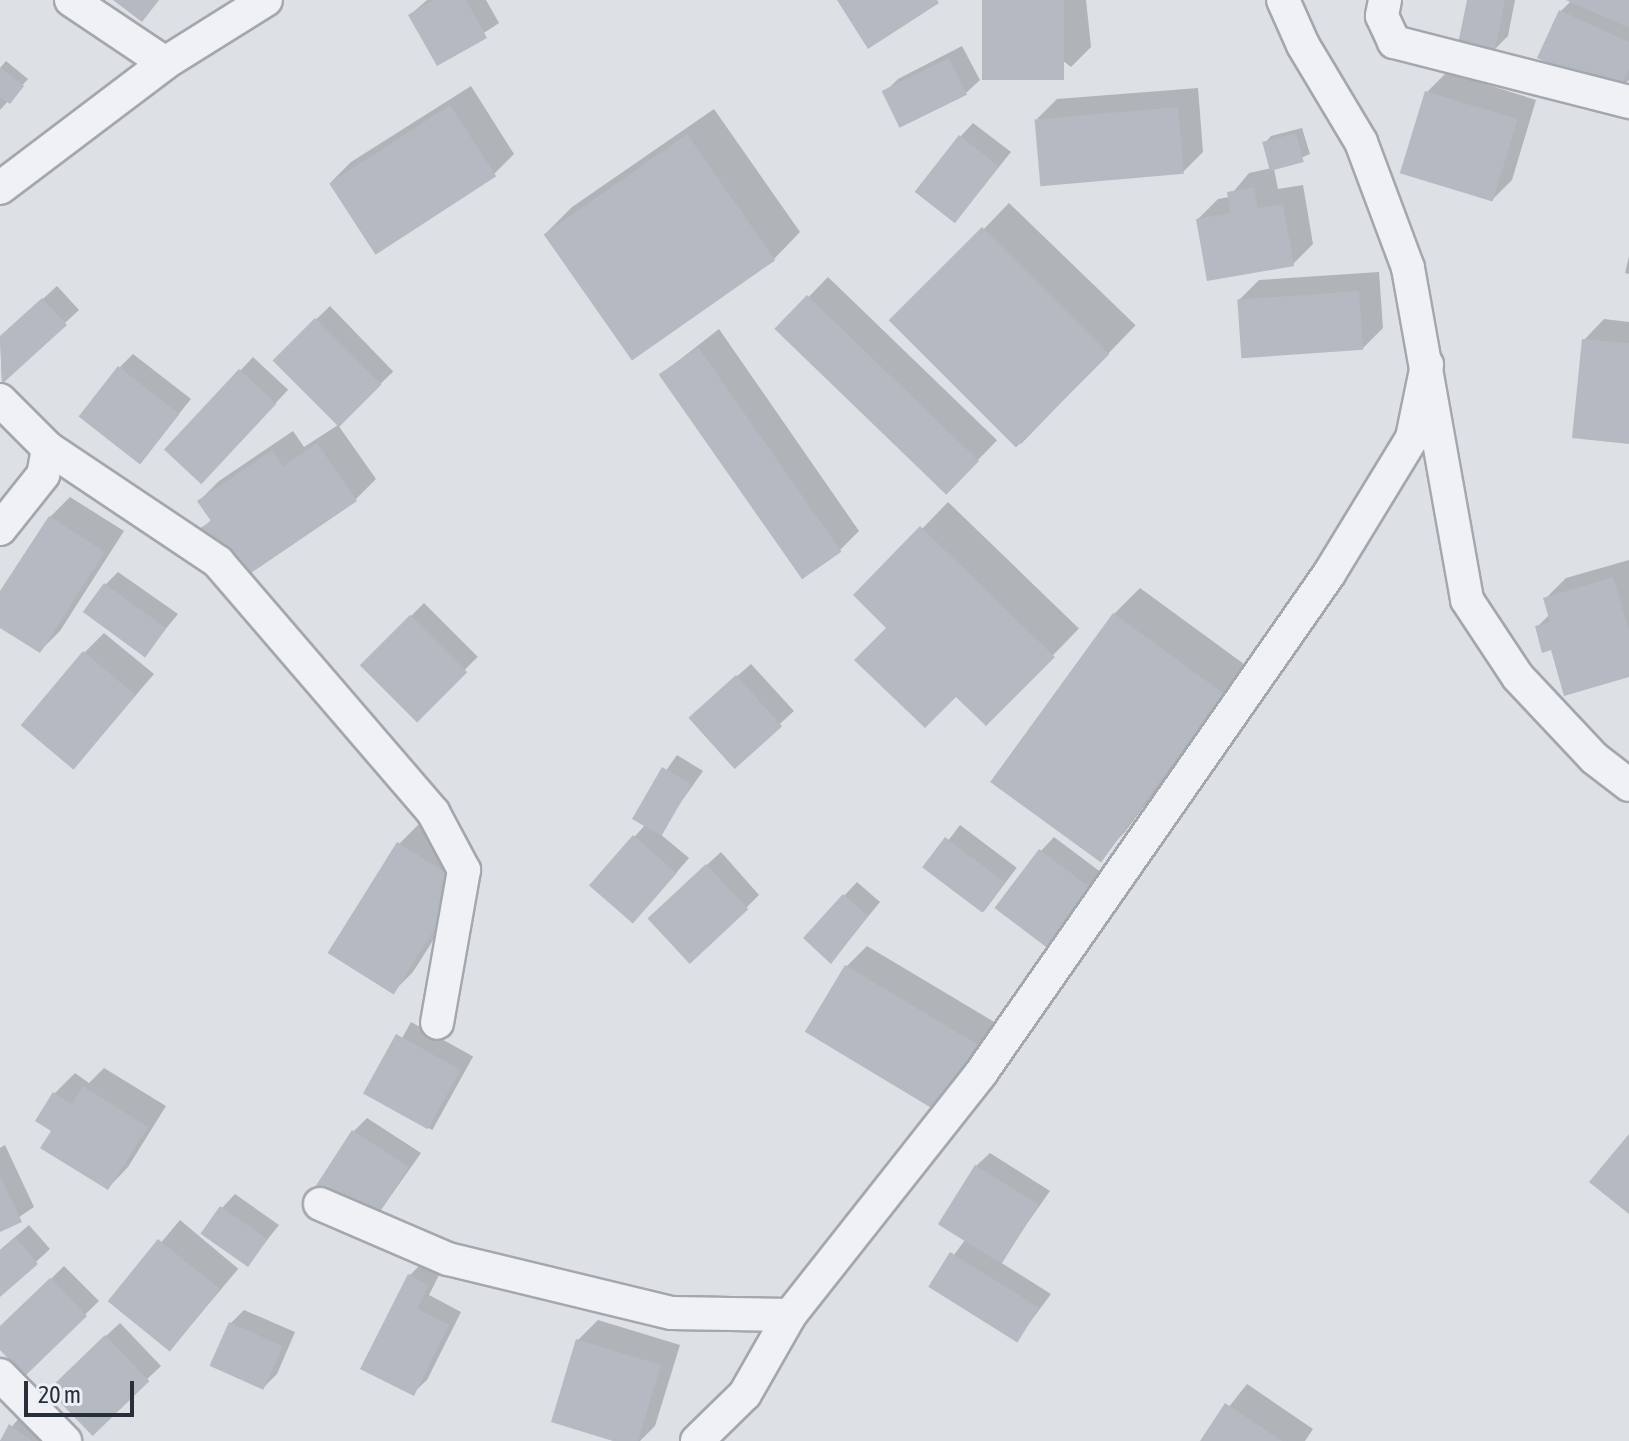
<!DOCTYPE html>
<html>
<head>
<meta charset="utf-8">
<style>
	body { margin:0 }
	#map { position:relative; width:1629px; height:1441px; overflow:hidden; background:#dde0e5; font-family:"Asap Condensed",sans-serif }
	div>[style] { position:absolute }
	.shadow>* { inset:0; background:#0003; transform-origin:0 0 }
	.building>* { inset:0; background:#b5b9c1; transform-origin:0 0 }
	.roads { filter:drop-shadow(2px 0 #a3a7ae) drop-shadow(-2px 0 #a3a7ae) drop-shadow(0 2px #a3a7ae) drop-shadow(0 -2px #a3a7ae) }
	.street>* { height:32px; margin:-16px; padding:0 16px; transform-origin:16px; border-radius:16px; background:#eff1f4 }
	span { translate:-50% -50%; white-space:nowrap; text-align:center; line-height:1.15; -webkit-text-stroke:6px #eceff3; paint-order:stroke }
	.scale { position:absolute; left:24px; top:1381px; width:110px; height:36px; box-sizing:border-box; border:4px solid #282e3a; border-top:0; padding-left:10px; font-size:24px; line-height:28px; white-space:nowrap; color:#282e3a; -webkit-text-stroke:6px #eceff3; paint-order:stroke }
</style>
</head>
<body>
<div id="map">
	<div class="shadow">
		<div style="clip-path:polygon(427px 0,486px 0,499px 23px,438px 63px,410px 15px)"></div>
		<div style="clip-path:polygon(984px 0,1086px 0,1091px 47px,1071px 67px)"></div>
		<div style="clip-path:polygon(1469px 0,1515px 0,1508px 36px,1495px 49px)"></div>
		<div style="clip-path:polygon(1572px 0,1629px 0,1629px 80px,1617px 92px,1561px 11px)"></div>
		<div style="clip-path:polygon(962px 46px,980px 80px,966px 93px,902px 126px,885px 92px,898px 79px)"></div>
		<div style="clip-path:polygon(6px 61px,28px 79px,0 110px,0 68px)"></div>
		<div style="clip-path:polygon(1447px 72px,1536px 100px,1512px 180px,1492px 200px,1427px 92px)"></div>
		<div style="clip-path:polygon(471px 86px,514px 154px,494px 174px,331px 182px,351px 162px)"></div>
		<div style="clip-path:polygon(1198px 88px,1203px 152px,1183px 172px,1037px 119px,1057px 99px)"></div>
		<div style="clip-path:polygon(714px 109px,800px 232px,774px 259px,546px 233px,572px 207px)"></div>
		<div style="clip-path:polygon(973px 123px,1011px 152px,956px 220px,960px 137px)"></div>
		<div style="clip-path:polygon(1302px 128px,1310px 154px,1274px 169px,1278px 189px,1303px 185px,1313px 244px,1293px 264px,1198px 219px,1218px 199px,1229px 197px,1249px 173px,1272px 168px,1265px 143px,1271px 136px)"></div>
		<div style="left:1009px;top:203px;width:176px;height:165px;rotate:44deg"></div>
		<div style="clip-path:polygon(1629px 256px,1629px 274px,1625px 273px)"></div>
		<div style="clip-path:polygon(1379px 272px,1383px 328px,1363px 348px,1239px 300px,1259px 280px)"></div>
		<div style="left:828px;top:277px;width:235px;height:72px;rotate:44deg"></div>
		<div style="clip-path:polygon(57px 286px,79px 310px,2px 381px,0 338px)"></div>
		<div style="left:330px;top:306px;width:91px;height:77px;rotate:46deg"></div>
		<div style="clip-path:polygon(1604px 319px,1629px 322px,1629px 442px,1584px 340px)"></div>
		<div style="clip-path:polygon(719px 329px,859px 531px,839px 551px,660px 375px)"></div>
		<div style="clip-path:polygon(133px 354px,191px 399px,140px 462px,120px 367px)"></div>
		<div style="left:253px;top:357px;width:48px;height:127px;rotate:43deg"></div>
		<div style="clip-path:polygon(338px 425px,376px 479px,356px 499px,233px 550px,202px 529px,212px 519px,199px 501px,219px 481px,293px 431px,304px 447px)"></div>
		<div style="clip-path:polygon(70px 497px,124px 531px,60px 631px,40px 651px,0 626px,0 594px,50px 517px)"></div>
		<div style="left:948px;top:502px;width:182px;height:131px;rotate:44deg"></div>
		<div style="clip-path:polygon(1629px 560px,1629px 675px,1552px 648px,1537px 627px,1550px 614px,1546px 598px,1566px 578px)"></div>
		<div style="clip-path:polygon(118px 572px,178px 614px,145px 654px,105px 585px)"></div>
		<div style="clip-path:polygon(1140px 588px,1248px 667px,1124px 833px,1098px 859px,1114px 614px)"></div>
		<div style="left:424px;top:603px;width:76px;height:88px;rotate:45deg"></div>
		<div style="clip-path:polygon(104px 633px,154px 674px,74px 767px,84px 653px)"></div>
		<div style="clip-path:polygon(751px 664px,794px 711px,734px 766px,704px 705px)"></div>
		<div style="clip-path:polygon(677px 755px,703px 771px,659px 833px,689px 858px,646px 908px,591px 886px,645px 825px,633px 818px)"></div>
		<div style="clip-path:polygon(419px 824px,482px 863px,413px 972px,393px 992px,399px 844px)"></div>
		<div style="left:960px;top:825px;width:71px;height:55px;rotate:37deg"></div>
		<div style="clip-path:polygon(1054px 837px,1106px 876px,1050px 945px,1041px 851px)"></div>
		<div style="clip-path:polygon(721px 852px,759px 895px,746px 908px,663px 905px)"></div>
		<div style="clip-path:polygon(857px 882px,880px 902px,831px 962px,844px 896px)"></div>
		<div style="clip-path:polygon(867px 946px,996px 1023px,956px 1089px,807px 1031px,847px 966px)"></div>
		<div style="left:411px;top:1022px;width:71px;height:84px;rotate:29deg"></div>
		<div style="clip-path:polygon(104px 1068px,166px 1106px,128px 1167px,108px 1188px,54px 1130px,55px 1093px,75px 1073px,89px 1083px)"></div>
		<div style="clip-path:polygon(367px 1118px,421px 1153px,368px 1228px,354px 1131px)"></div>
		<div style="clip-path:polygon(5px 1145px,34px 1207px,0 1230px,0 1148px)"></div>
		<div style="clip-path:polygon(990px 1153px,1050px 1191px,1000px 1262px,1051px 1294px,1016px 1341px,931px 1286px,965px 1240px,976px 1166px)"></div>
		<div style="clip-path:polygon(235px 1194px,279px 1225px,248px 1264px,222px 1208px)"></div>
		<div style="left:180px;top:1220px;width:76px;height:107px;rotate:40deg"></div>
		<div style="clip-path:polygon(29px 1225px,50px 1249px,0 1295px,0 1250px)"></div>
		<div style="clip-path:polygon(423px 1262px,441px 1271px,429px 1295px,461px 1312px,427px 1380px,413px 1393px,410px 1275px)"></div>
		<div style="clip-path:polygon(64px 1266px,99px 1301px,25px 1373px,0 1348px,0 1329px)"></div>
		<div style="clip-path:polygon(244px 1310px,295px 1332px,277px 1374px,264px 1387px,230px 1324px)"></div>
		<div style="clip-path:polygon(598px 1320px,680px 1345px,655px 1426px,640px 1441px,620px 1441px,578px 1340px)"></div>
		<div style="clip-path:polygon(120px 1323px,161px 1366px,91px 1432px,63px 1376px)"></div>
		<div style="clip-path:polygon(1247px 1384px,1313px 1429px,1305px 1441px,1202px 1441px)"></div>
		<div style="clip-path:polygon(24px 1412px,63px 1441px,0 1441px)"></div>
	</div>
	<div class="building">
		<div style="clip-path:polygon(113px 0,159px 0,142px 22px)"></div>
		<div style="clip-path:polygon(434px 0,466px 0,487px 38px,437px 66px,408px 15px)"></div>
		<div style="clip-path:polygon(837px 0,937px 0,939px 3px,868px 49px)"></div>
		<div style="left:982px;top:0;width:82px;height:80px"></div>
		<div style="clip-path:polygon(1467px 0,1505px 0,1495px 51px,1458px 44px)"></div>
		<div style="clip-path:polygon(1566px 0,1629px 0,1629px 28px)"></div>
		<div style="clip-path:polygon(1559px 10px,1629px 42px,1629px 69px,1617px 95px,1537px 58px)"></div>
		<div style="left:949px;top:58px;width:41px;height:75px;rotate:64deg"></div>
		<div style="clip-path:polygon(0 67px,24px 86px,10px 104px,0 97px)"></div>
		<div style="left:1425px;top:91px;width:97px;height:86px;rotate:17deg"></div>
		<div style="left:450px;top:105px;width:85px;height:144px;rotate:57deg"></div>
		<div style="left:1178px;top:107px;width:67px;height:144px;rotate:85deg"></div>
		<div style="left:1296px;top:133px;width:30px;height:35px;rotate:75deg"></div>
		<div style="left:687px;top:134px;width:154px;height:175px;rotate:55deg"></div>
		<div style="left:959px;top:135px;width:51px;height:72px;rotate:38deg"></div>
		<div style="clip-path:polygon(1254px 187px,1258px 208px,1283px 204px,1294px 266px,1207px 281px,1196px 219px,1230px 213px,1227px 192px)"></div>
		<div style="left:982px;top:227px;width:180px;height:132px;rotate:45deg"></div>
		<div style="left:1359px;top:291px;width:59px;height:122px;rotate:86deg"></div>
		<div style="left:807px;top:295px;width:239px;height:47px;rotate:44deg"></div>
		<div style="clip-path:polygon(42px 298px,67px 325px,2px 384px,0 336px)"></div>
		<div style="left:315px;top:318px;width:94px;height:60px;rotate:45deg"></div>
		<div style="clip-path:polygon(1582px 339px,1629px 343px,1629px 444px,1572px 438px)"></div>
		<div style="left:698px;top:347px;width:250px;height:48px;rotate:55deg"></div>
		<div style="left:118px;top:366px;width:78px;height:64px;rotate:38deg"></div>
		<div style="left:239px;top:369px;width:51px;height:110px;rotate:43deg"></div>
		<div style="clip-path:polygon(317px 443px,357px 501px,248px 575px,233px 553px,220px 561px,199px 529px,211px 521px,197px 501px,272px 450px,283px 466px)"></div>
		<div style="clip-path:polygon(49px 516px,105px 552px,40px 653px,0 628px,0 591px)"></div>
		<div style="clip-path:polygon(920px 526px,1055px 657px,986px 726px,956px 697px,925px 728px,854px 660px,886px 628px,853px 595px)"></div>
		<div style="clip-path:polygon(1613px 577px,1629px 630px,1629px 677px,1564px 696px,1551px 650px,1542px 653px,1535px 626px,1550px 622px,1543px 598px)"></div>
		<div style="left:104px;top:583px;width:77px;height:36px;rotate:36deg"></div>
		<div style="left:1113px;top:613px;width:137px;height:209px;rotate:36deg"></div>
		<div style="left:410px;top:615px;width:81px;height:71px;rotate:45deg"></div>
		<div style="left:83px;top:651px;width:69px;height:97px;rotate:40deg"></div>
		<div style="left:736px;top:675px;width:69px;height:64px;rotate:48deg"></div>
		<div style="left:662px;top:767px;width:34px;height:60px;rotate:30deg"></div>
		<div style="left:633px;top:835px;width:58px;height:67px;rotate:41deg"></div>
		<div style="left:945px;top:837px;width:75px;height:38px;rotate:37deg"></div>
		<div style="left:397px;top:842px;width:78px;height:131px;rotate:32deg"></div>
		<div style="left:1039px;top:849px;width:69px;height:74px;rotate:37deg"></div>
		<div style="left:706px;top:864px;width:62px;height:80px;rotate:47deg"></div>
		<div style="clip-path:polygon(843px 894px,868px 916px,831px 964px,803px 938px)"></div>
		<div style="left:845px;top:965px;width:154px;height:78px;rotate:31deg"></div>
		<div style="left:396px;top:1034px;width:74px;height:68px;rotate:29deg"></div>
		<div style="clip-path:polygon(83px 1086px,148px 1127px,108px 1190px,40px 1148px,51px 1131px,35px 1121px,53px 1092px,72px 1104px)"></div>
		<div style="left:352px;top:1130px;width:68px;height:75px;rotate:33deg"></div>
		<div style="clip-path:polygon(1629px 1134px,1629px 1214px,1589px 1182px)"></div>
		<div style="left:975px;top:1165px;width:75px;height:70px;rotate:32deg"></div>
		<div style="clip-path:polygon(0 1176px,22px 1222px,0 1232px)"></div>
		<div style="left:220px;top:1206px;width:58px;height:34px;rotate:35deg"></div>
		<div style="clip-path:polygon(15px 1237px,38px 1264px,0 1297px,0 1250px)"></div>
		<div style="left:158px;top:1239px;width:80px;height:80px;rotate:39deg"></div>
		<div style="left:950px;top:1252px;width:105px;height:41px;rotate:32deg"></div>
		<div style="clip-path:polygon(408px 1274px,429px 1285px,417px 1309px,449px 1325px,414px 1396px,360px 1369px)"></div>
		<div style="clip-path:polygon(50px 1278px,87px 1316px,25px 1376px,0 1350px,0 1326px)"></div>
		<div style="left:229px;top:1322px;width:59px;height:48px;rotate:24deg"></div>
		<div style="left:105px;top:1335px;width:64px;height:79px;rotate:46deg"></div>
		<div style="clip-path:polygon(576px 1339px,661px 1365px,638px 1441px,613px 1441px,551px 1422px)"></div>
		<div style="clip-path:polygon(1225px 1403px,1282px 1441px,1200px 1441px)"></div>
		<div style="clip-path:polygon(9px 1424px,32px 1441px,0 1441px)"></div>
	</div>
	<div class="roads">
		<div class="street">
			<div style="left:71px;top:0;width:113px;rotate:33.8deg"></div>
			<div style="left:1283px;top:0;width:49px;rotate:66deg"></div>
			<div style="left:1303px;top:45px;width:113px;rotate:59.1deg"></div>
			<div style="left:1361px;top:142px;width:134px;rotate:69.5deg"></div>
			<div style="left:1408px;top:268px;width:337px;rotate:79.9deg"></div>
			<div style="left:1467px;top:600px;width:92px;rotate:56.5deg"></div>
			<div style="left:1518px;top:677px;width:111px;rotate:46.8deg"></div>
			<div style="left:1594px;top:758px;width:44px;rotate:37.6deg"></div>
			<div style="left:1385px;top:0;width:16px;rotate:101deg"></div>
			<div style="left:1382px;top:16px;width:29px;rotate:65deg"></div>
			<div style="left:1394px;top:42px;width:243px;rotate:14.3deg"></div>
			<div style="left:0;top:188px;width:207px;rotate:-37.1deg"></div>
			<div style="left:165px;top:63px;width:119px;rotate:-32deg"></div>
			<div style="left:0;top:400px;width:68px;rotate:45deg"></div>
			<div style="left:48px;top:448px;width:27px;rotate:100deg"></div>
			<div style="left:43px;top:475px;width:69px;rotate:128.5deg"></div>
			<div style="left:48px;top:448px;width:205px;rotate:33.8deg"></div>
			<div style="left:218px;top:562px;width:330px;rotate:49.3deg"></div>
			<div style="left:433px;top:812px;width:66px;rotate:61.9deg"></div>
			<div style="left:464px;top:870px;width:155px;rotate:100deg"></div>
			<div style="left:320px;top:1204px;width:139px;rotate:23.3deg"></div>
			<div style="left:448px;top:1259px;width:230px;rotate:13.6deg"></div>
			<div style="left:672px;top:1313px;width:118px;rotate:1deg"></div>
			<div style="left:0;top:1375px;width:93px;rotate:45.4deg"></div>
			<div style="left:697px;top:1441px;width:67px;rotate:-44.4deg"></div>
			<div style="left:745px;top:1394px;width:91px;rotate:-60.3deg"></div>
			<div style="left:790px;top:1315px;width:308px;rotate:-51.7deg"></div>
			<div style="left:981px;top:1073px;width:608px;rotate:-55.11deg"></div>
			<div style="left:1329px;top:574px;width:159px;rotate:-58.6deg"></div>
			<div style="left:1412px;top:438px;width:75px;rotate:-78.4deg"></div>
		</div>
	</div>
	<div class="scale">20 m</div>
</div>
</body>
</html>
